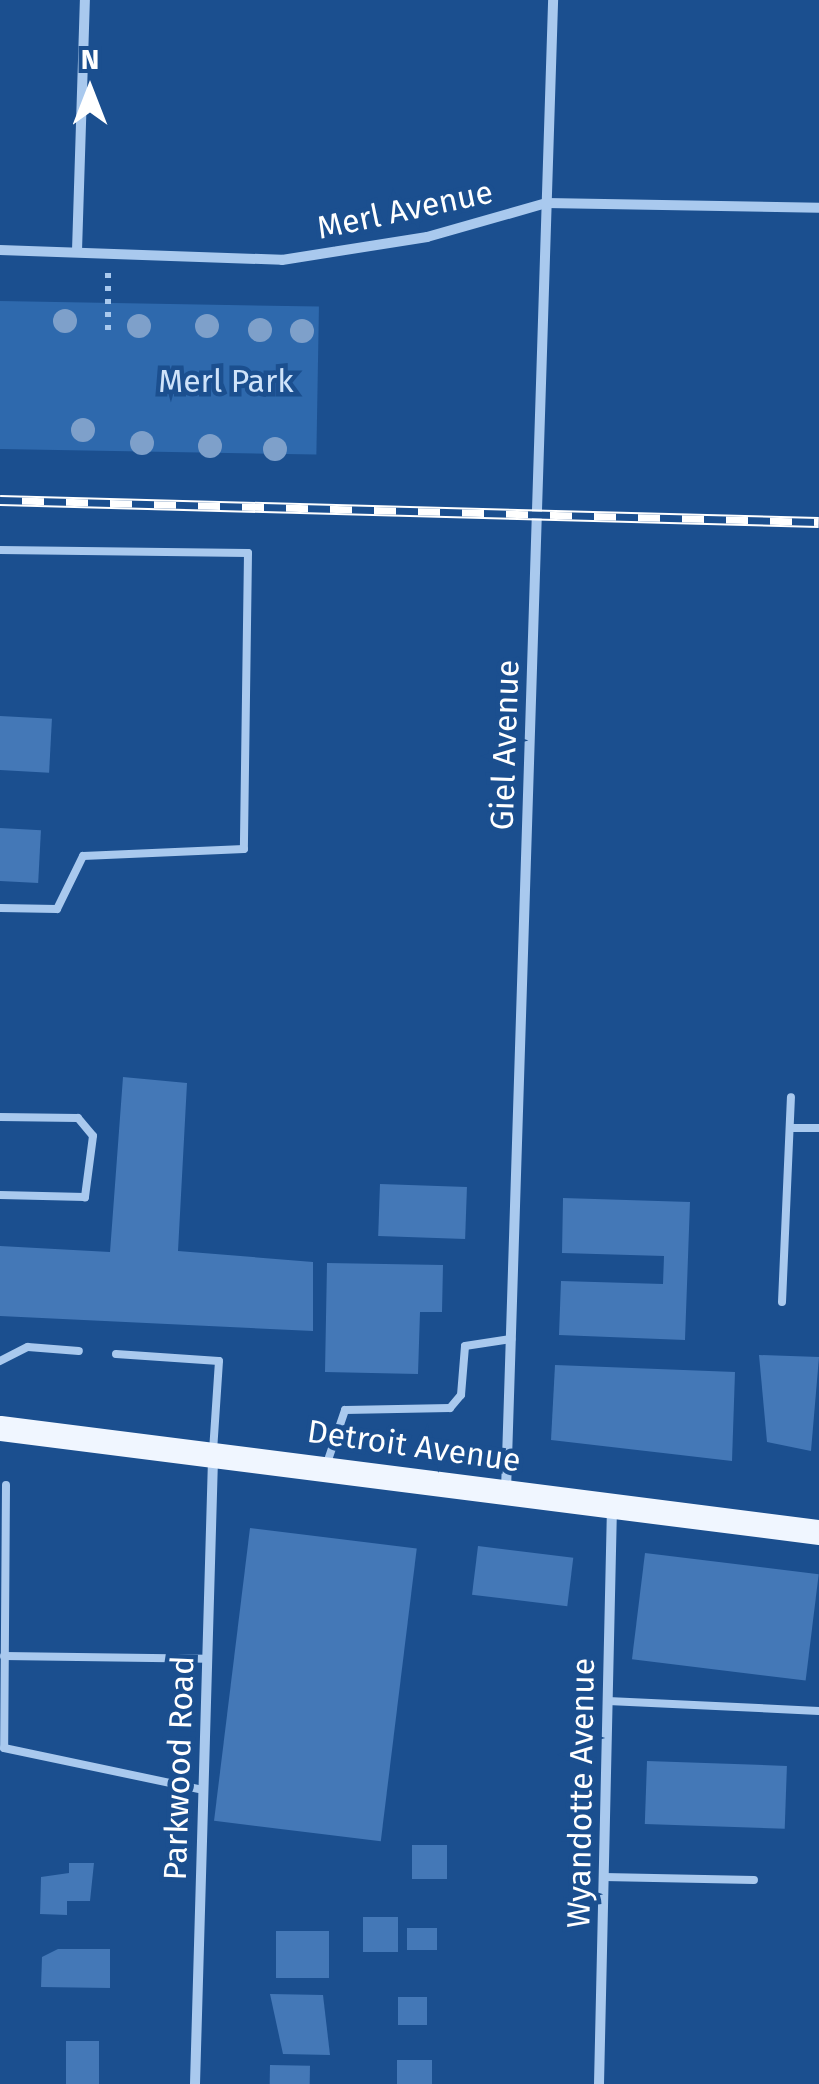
<!DOCTYPE html>
<html>
<head>
<meta charset="utf-8">
<style>
	body { margin:0 }
	#map { position:relative; width:819px; height:2084px; overflow:hidden; background:#1b4f8f; font-family:"Fira Sans",sans-serif }
	div>[style] { position:absolute }
	.green>* { inset:0; background:#2e69ad; transform-origin:0 0 }
	.building>* { inset:0; background:#4478b7; transform-origin:0 0 }
	.path>* { height:6px; margin-top:-3px; transform-origin:0; background:repeating-linear-gradient(90deg,#a9c9ee 0 5px,transparent 0 13px) }
	.lane>* { height:8px; margin:-4px; padding:0 4px; transform-origin:4px; border-radius:4px; background:#a9c9ee }
	.street>* { height:10px; margin:-5px; padding:0 5px; transform-origin:5px; border-radius:5px; background:#a9c9ee }
	.primary>* { height:25px; margin:-12.5px; padding:0 12.5px; transform-origin:12.5px; border-radius:12.5px; background:#f0f6ff }
	.rail>* { height:11px; margin-top:-5.5px; transform-origin:0; background:repeating-linear-gradient(90deg,#1b4f8f 0 22px,#fff 0 44px); box-sizing:border-box; border-block:2px solid #fff }
	.trees>* { width:24px; height:24px; margin:-12px; border-radius:50%; background:#7ea0ca }
	span { translate:-50% -50%; white-space:nowrap; text-align:center; line-height:1.15; -webkit-text-stroke:9px #1b4f8f; paint-order:stroke }
	.street-label { font-size:32px; color:#fff }
	.park-label { font-size:32px; color:#cfe3fa }
	.north { position:absolute; left:40px; top:40px; width:100px; height:100px; -webkit-text-stroke:8px #1b4f8f; paint-order:stroke; rotate:0deg; font-size:28px; font-weight:700; line-height:40px; text-align:center; color:#fff }
	.north::after { content:''; display:block; margin:auto; width:35px; height:45px; background:#fff; clip-path:polygon(50% 0,100% 100%,50% 72%,0 100%) }
</style>
</head>
<body>
<div id="map">
	<div class="green">
		<div style="left:0;top:301px;width:319px;height:148px;rotate:1deg"></div>
	</div>
	<div class="building">
		<div style="left:0;top:716px;width:52px;height:54px;rotate:3deg"></div>
		<div style="left:0;top:828px;width:41px;height:53px;rotate:3deg"></div>
		<div style="clip-path:polygon(123px 1077px,187px 1083px,178px 1251px,313px 1262px,313px 1331px,0 1316px,0 1246px,110px 1252px)"></div>
		<div style="left:380px;top:1184px;width:87px;height:52px;rotate:2deg"></div>
		<div style="clip-path:polygon(563px 1198px,690px 1202px,685px 1340px,559px 1335px,561px 1281px,663px 1284px,664px 1256px,562px 1253px)"></div>
		<div style="clip-path:polygon(327px 1263px,443px 1265px,442px 1312px,420px 1312px,418px 1374px,325px 1372px)"></div>
		<div style="clip-path:polygon(759px 1355px,819px 1357px,811px 1451px,767px 1442px)"></div>
		<div style="clip-path:polygon(555px 1365px,735px 1372px,732px 1461px,551px 1440px)"></div>
		<div style="left:250px;top:1528px;width:168px;height:295px;rotate:7deg"></div>
		<div style="left:478px;top:1546px;width:96px;height:49px;rotate:7deg"></div>
		<div style="left:645px;top:1553px;width:175px;height:107px;rotate:7deg"></div>
		<div style="left:647px;top:1761px;width:140px;height:63px;rotate:2deg"></div>
		<div style="left:412px;top:1845px;width:35px;height:34px"></div>
		<div style="clip-path:polygon(69px 1863px,94px 1863px,90px 1901px,67px 1901px,67px 1915px,40px 1914px,41px 1877px,69px 1873px)"></div>
		<div style="left:363px;top:1917px;width:35px;height:35px"></div>
		<div style="left:407px;top:1928px;width:30px;height:22px"></div>
		<div style="left:276px;top:1931px;width:53px;height:47px"></div>
		<div style="clip-path:polygon(58px 1949px,110px 1949px,110px 1988px,41px 1987px,42px 1957px)"></div>
		<div style="clip-path:polygon(270px 1994px,323px 1995px,330px 2055px,283px 2054px)"></div>
		<div style="left:398px;top:1997px;width:29px;height:28px"></div>
		<div style="left:66px;top:2041px;width:33px;height:43px"></div>
		<div style="left:397px;top:2060px;width:35px;height:24px"></div>
		<div style="left:270px;top:2065px;width:40px;height:19px;rotate:1deg"></div>
	</div>
	<div class="path">
		<div style="left:108px;top:273px;width:65px;rotate:90deg"></div>
	</div>
	<div class="lane">
		<div style="left:0;top:550px;width:248px;rotate:0.7deg"></div>
		<div style="left:248px;top:553px;width:296px;rotate:90.8deg"></div>
		<div style="left:244px;top:849px;width:161px;rotate:177.5deg"></div>
		<div style="left:83px;top:856px;width:59px;rotate:116.1deg"></div>
		<div style="left:57px;top:909px;width:57px;rotate:-179deg"></div>
		<div style="left:0;top:1117px;width:78px;rotate:0.7deg"></div>
		<div style="left:78px;top:1118px;width:23px;rotate:50deg"></div>
		<div style="left:93px;top:1136px;width:62px;rotate:97.5deg"></div>
		<div style="left:85px;top:1197px;width:85px;rotate:-178.7deg"></div>
		<div style="left:790px;top:1128px;width:29px"></div>
		<div style="left:782px;top:1302px;width:205px;rotate:-87.5deg"></div>
		<div style="left:116px;top:1354px;width:103px;rotate:3.9deg"></div>
		<div style="left:219px;top:1361px;width:91px;rotate:93.8deg"></div>
		<div style="left:0;top:1361px;width:31px;rotate:-27deg"></div>
		<div style="left:28px;top:1347px;width:51px;rotate:4.5deg"></div>
		<div style="left:327px;top:1463px;width:56px;rotate:-71.2deg"></div>
		<div style="left:345px;top:1410px;width:105px;rotate:-1.1deg"></div>
		<div style="left:450px;top:1408px;width:17px;rotate:-50deg"></div>
		<div style="left:461px;top:1395px;width:49px;rotate:-85.3deg"></div>
		<div style="left:465px;top:1346px;width:47px;rotate:-8.7deg"></div>
		<div style="left:6px;top:1485px;width:263px;rotate:90.4deg"></div>
		<div style="left:4px;top:1748px;width:203px;rotate:11.9deg"></div>
		<div style="left:4px;top:1656px;width:203px;rotate:0.8deg"></div>
		<div style="left:608px;top:1701px;width:211px;rotate:2.7deg"></div>
		<div style="left:604px;top:1877px;width:150px;rotate:1.1deg"></div>
	</div>
	<div class="street">
		<div style="left:0;top:250px;width:282px;rotate:2deg"></div>
		<div style="left:282px;top:260px;width:147px;rotate:-9deg"></div>
		<div style="left:427px;top:237px;width:124px;rotate:-15.9deg"></div>
		<div style="left:546px;top:203px;width:273px;rotate:1deg"></div>
		<div style="left:77px;top:251px;width:251px;rotate:-88.2deg"></div>
		<div style="left:506px;top:1491px;width:1492px;rotate:-88.19deg"></div>
		<div style="left:195px;top:2084px;width:626px;rotate:-88.35deg"></div>
		<div style="left:599px;top:2084px;width:579px;rotate:-88.71deg"></div>
	</div>
	<div class="primary">
		<div style="left:0;top:1428px;width:826px;rotate:7.24deg"></div>
	</div>
	<div class="rail">
		<div style="left:0;top:500px;width:819px;rotate:1.54deg"></div>
	</div>
	<div class="trees">
		<div style="left:65px;top:321px"></div>
		<div style="left:139px;top:326px"></div>
		<div style="left:207px;top:326px"></div>
		<div style="left:260px;top:330px"></div>
		<div style="left:302px;top:331px"></div>
		<div style="left:83px;top:430px"></div>
		<div style="left:142px;top:443px"></div>
		<div style="left:210px;top:446px"></div>
		<div style="left:275px;top:449px"></div>
	</div>
	<div class="street-label">
		<span style="left:405px;top:210px;rotate:-12deg">Merl Avenue</span>
		<span style="left:505px;top:745px;rotate:-88deg">Giel Avenue</span>
		<span style="left:414px;top:1446px;rotate:8deg">Detroit Avenue</span>
		<span style="left:179px;top:1768px;rotate:-88deg">Parkwood Road</span>
		<span style="left:581px;top:1793px;rotate:-89deg">Wyandotte Avenue</span>
	</div>
	<div class="park-label">
		<span style="left:226px;top:381px">Merl Park</span>
	</div>
	<div class="north">N</div>
</div>
</body>
</html>
